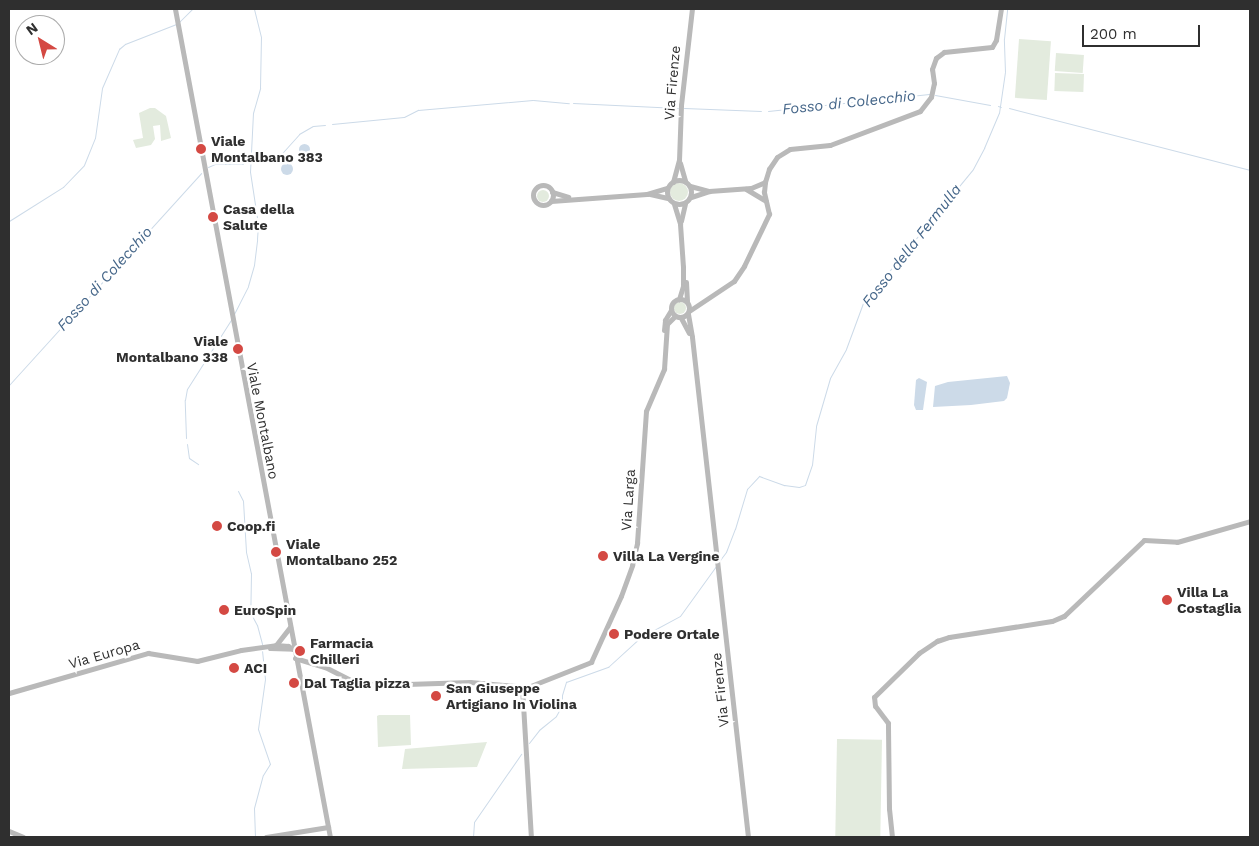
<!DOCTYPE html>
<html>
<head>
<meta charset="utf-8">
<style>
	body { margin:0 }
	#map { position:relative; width:1259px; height:846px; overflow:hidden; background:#fff; font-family:"Work Sans",sans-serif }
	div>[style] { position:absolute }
	.green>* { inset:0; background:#e3ebde; transform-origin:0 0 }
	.round { border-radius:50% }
	.water>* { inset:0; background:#ccdae8 }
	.stream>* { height:1px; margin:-0.5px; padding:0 0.5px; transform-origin:0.5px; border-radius:0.5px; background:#ccdae8 }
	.secondary>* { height:5px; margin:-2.5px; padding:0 2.5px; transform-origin:2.5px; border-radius:2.5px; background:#b9b9b9 }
	.secondary>.ring { margin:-2.5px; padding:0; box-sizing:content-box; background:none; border:5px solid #b9b9b9; border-radius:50% }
	.dots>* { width:14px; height:14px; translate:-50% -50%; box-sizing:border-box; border:2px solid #fff; border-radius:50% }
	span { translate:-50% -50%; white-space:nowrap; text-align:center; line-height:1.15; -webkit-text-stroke:5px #fff; paint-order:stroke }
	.street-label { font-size:14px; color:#2f2f2f }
	.poi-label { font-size:14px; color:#2f2f2f; font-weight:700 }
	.left { translate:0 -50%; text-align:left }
	.right { translate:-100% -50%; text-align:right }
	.water-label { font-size:15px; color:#456689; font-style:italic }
	.frame { position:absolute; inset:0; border:10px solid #2f2f2f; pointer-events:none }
	.north { position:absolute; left:15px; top:15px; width:50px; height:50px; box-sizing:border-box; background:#fff; border:1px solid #acacac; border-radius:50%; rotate:324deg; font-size:14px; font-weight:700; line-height:20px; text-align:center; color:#2f2f2f }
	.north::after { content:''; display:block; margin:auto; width:18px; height:22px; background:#d44943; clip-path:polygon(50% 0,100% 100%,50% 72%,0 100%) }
	.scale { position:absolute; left:1082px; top:25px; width:118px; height:22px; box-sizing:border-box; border:2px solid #2f2f2f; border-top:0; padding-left:6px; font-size:15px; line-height:18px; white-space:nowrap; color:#2f2f2f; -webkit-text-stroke:4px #fff; paint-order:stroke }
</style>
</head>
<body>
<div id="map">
	<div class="green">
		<div style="left:1019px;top:39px;width:32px;height:59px;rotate:4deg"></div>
		<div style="left:1056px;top:53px;width:28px;height:18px;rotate:4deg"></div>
		<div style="left:1055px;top:73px;width:29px;height:18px;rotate:2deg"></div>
		<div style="clip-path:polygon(150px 108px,155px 108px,166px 116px,171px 138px,161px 141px,160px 125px,153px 126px,155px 139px,151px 145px,136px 148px,133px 140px,143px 138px,139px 113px)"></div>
		<div class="round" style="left:670px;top:183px;width:18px;height:18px"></div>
		<div class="round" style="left:537px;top:190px;width:12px;height:12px"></div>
		<div class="round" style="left:674px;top:302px;width:12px;height:12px"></div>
		<div style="clip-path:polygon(379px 715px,410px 715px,411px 745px,378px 747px,377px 716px)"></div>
		<div style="left:837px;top:739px;width:45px;height:98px;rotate:1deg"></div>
		<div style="clip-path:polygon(487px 742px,477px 767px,402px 769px,405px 749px)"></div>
	</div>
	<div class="water">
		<div class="round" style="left:298.5px;top:143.5px;width:11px;height:11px"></div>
		<div class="round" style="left:281px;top:163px;width:12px;height:12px"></div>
		<div style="clip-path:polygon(1007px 376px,1010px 383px,1007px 398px,1004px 401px,971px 405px,933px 407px,935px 386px,948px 382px)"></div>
		<div style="clip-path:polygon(919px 378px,927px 382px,923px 410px,916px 410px,914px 405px,916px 380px)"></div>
	</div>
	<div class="stream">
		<div style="left:179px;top:22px;width:18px;rotate:-45deg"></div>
		<div style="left:935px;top:95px;width:56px;rotate:10.3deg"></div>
		<div style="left:573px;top:103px;width:105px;rotate:2.7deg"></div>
		<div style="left:998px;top:106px;width:3px;rotate:18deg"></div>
		<div style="left:684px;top:108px;width:77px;rotate:2.2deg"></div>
		<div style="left:1009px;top:108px;width:249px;rotate:14.4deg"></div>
		<div style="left:768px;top:111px;width:162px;rotate:-6deg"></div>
		<div style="left:332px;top:124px;width:72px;rotate:-5.6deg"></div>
		<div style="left:404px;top:117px;width:16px;rotate:-27deg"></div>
		<div style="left:418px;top:110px;width:115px;rotate:-5deg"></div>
		<div style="left:533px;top:100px;width:36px;rotate:5deg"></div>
		<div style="left:260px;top:163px;width:15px;rotate:-8deg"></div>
		<div style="left:275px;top:161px;width:36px;rotate:-48deg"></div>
		<div style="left:299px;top:134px;width:16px;rotate:-30deg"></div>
		<div style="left:313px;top:126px;width:12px;rotate:-5deg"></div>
		<div style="left:208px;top:167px;width:8px;rotate:-23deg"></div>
		<div style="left:215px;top:164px;width:28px"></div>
		<div style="left:9px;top:221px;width:64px;rotate:-32.2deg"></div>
		<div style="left:63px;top:187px;width:30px;rotate:-46deg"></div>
		<div style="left:84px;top:165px;width:29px;rotate:-68deg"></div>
		<div style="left:95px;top:138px;width:50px;rotate:-82deg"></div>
		<div style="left:102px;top:88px;width:43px;rotate:-66.4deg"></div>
		<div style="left:119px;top:49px;width:8px;rotate:-40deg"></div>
		<div style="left:125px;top:44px;width:55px;rotate:-21.4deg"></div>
		<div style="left:234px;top:314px;width:31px;rotate:-63deg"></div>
		<div style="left:248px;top:286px;width:22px;rotate:-74deg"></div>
		<div style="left:254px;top:265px;width:26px;rotate:-83deg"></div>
		<div style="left:257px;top:239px;width:15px;rotate:-86deg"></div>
		<div style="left:258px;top:224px;width:53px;rotate:-98.7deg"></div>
		<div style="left:250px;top:172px;width:59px;rotate:-87.1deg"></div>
		<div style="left:253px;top:113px;width:26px;rotate:-74deg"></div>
		<div style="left:260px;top:88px;width:51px;rotate:-88.9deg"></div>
		<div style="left:261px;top:37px;width:29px;rotate:-104deg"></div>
		<div style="left:9px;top:385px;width:286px;rotate:-47.8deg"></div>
		<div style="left:186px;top:438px;width:38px;rotate:-92deg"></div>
		<div style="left:185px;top:400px;width:11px;rotate:-80deg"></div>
		<div style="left:187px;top:389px;width:82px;rotate:-57.5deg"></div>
		<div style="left:187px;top:444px;width:14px;rotate:82deg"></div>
		<div style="left:189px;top:458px;width:11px;rotate:34deg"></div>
		<div style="left:238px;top:491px;width:11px;rotate:63deg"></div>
		<div style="left:243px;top:501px;width:51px;rotate:86.6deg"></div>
		<div style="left:246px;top:552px;width:22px;rotate:77deg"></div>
		<div style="left:251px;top:573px;width:39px;rotate:91deg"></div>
		<div style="left:250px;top:612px;width:15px;rotate:62deg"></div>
		<div style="left:257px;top:625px;width:20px;rotate:75deg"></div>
		<div style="left:720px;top:560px;width:10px;rotate:-53deg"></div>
		<div style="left:726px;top:552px;width:25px;rotate:-69deg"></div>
		<div style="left:735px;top:529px;width:42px;rotate:-73.3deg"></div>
		<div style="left:747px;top:489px;width:18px;rotate:-47deg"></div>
		<div style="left:759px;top:476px;width:27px;rotate:20deg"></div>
		<div style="left:784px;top:485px;width:15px;rotate:8deg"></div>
		<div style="left:799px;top:487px;width:6px;rotate:-18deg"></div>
		<div style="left:805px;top:485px;width:21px;rotate:-71deg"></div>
		<div style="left:812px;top:465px;width:39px;rotate:-84deg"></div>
		<div style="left:816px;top:426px;width:50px;rotate:-73.7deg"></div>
		<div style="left:830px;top:378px;width:33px;rotate:-61deg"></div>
		<div style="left:846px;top:349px;width:49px;rotate:-69.7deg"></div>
		<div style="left:863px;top:303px;width:173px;rotate:-50.6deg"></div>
		<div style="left:973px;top:169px;width:24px;rotate:-62deg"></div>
		<div style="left:984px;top:148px;width:38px;rotate:-67deg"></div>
		<div style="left:999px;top:113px;width:41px;rotate:-81.7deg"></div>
		<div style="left:1005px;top:72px;width:33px;rotate:-92deg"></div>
		<div style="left:1004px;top:39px;width:30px;rotate:-84deg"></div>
		<div style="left:529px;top:743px;width:16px;rotate:-52deg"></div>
		<div style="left:539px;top:730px;width:22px;rotate:-39deg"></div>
		<div style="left:556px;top:716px;width:13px;rotate:-61deg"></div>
		<div style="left:562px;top:705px;width:10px;rotate:-90deg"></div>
		<div style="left:562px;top:695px;width:14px;rotate:-73deg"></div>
		<div style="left:566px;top:682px;width:45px;rotate:-19.7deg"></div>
		<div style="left:608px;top:667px;width:45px;rotate:-42.3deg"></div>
		<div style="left:641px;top:637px;width:44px;rotate:-28.3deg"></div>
		<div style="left:680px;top:616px;width:62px;rotate:-54.2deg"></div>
		<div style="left:255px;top:837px;width:29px;rotate:-92deg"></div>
		<div style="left:254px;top:808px;width:34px;rotate:-75deg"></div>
		<div style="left:263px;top:775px;width:13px;rotate:-58deg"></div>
		<div style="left:270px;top:764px;width:37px;rotate:-109deg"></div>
		<div style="left:258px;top:729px;width:50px;rotate:-82deg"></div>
		<div style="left:265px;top:679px;width:28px;rotate:-96deg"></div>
		<div style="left:473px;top:837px;width:15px;rotate:-86deg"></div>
		<div style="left:474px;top:822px;width:83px;rotate:-55.3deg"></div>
	</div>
	<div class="secondary">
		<div style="left:175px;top:9px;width:842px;rotate:79.4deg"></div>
		<div style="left:680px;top:163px;width:19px;rotate:74deg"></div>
		<div class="ring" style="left:667px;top:180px;width:19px;height:19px"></div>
		<div style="left:673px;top:182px;width:23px;rotate:-75deg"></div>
		<div style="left:679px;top:160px;width:55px;rotate:-87.9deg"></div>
		<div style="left:681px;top:105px;width:97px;rotate:-83.5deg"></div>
		<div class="ring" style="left:533px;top:185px;width:15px;height:15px"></div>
		<div style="left:690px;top:186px;width:20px;rotate:15deg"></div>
		<div style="left:746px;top:189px;width:23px;rotate:31deg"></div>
		<div style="left:552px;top:192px;width:17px;rotate:17deg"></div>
		<div style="left:650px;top:194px;width:18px;rotate:13deg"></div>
		<div style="left:691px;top:197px;width:19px;rotate:-18deg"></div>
		<div style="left:709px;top:191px;width:42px;rotate:-4.1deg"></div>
		<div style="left:751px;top:188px;width:15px;rotate:-23deg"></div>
		<div style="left:551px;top:201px;width:96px;rotate:-4.2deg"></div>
		<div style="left:647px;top:194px;width:21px;rotate:-17deg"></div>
		<div style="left:674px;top:204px;width:21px;rotate:73deg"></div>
		<div style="left:680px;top:224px;width:43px;rotate:86deg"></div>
		<div style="left:683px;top:267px;width:19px;rotate:90deg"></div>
		<div style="left:683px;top:286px;width:14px;rotate:107deg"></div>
		<div style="left:681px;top:221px;width:18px;rotate:-77deg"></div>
		<div style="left:686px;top:282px;width:19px;rotate:87deg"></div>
		<div class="ring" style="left:671px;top:299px;width:13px;height:13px"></div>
		<div style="left:689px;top:311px;width:54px;rotate:-33.7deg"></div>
		<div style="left:734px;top:281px;width:18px;rotate:-56deg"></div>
		<div style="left:744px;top:266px;width:58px;rotate:-64.3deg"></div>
		<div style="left:769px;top:214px;width:23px;rotate:-103deg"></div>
		<div style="left:764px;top:192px;width:10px;rotate:-84deg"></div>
		<div style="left:765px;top:182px;width:14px;rotate:-73deg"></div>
		<div style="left:769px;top:169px;width:14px;rotate:-56deg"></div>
		<div style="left:777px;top:157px;width:15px;rotate:-32deg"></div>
		<div style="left:790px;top:149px;width:40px;rotate:-5.7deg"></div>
		<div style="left:830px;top:145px;width:96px;rotate:-20.7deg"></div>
		<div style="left:920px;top:111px;width:18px;rotate:-52deg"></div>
		<div style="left:931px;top:97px;width:14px;rotate:-78deg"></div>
		<div style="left:934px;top:83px;width:14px;rotate:-98deg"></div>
		<div style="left:932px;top:69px;width:12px;rotate:-70deg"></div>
		<div style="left:936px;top:58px;width:10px;rotate:-37deg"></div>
		<div style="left:944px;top:52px;width:48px;rotate:-5.9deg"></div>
		<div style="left:992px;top:47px;width:8px;rotate:-60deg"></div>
		<div style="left:996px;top:40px;width:31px;rotate:-81deg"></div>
		<div style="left:688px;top:314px;width:23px;rotate:80deg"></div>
		<div style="left:692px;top:337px;width:503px;rotate:83.61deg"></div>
		<div style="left:681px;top:318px;width:17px;rotate:62deg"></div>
		<div style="left:664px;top:330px;width:10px;rotate:-84deg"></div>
		<div style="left:665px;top:320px;width:12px;rotate:-59deg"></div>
		<div style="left:276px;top:645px;width:12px;rotate:5deg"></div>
		<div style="left:288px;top:646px;width:6px;rotate:31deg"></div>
		<div style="left:270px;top:648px;width:24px;rotate:2deg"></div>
		<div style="left:295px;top:658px;width:31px;rotate:17deg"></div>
		<div style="left:325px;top:667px;width:33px;rotate:27deg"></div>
		<div style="left:354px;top:682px;width:21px;rotate:8deg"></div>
		<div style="left:375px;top:685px;width:95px;rotate:-1.8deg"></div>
		<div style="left:470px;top:682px;width:58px;rotate:4.9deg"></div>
		<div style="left:528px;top:687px;width:68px;rotate:-21.6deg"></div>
		<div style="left:591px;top:662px;width:72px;rotate:-65.6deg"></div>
		<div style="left:621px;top:596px;width:33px;rotate:-70deg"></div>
		<div style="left:632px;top:565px;width:23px;rotate:-77deg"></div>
		<div style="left:637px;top:543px;width:132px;rotate:-86.1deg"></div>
		<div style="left:646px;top:411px;width:46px;rotate:-66.8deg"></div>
		<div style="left:664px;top:369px;width:45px;rotate:-86.2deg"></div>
		<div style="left:667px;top:324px;width:11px;rotate:-45deg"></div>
		<div style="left:522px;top:687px;width:150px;rotate:86.6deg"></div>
		<div style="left:9px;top:693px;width:145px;rotate:-16.1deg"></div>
		<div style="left:148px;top:653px;width:50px;rotate:9.3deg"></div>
		<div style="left:197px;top:661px;width:45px;rotate:-14deg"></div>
		<div style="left:241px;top:650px;width:35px;rotate:-8deg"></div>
		<div style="left:276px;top:645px;width:23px;rotate:-52deg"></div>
		<div style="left:9px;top:831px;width:15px;rotate:23deg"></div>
		<div style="left:266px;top:837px;width:63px;rotate:-9.2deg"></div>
		<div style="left:892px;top:837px;width:28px;rotate:-96deg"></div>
		<div style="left:889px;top:809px;width:86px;rotate:-90.7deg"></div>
		<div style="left:888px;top:723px;width:21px;rotate:-127deg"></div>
		<div style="left:875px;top:706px;width:9px;rotate:-96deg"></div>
		<div style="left:874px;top:697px;width:63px;rotate:-44.4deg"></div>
		<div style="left:919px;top:653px;width:22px;rotate:-34deg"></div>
		<div style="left:937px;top:641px;width:13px;rotate:-18deg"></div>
		<div style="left:949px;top:637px;width:104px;rotate:-8.8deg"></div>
		<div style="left:1052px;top:621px;width:13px;rotate:-23deg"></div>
		<div style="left:1064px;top:616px;width:110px;rotate:-43.5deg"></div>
		<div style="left:1144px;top:540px;width:33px;rotate:3deg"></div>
		<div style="left:1177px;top:542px;width:76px;rotate:-16deg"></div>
	</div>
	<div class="dots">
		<div style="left:201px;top:149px;background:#d44943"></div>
		<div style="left:213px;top:217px;background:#d44943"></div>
		<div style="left:238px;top:349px;background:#d44943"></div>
		<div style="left:217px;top:526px;background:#d44943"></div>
		<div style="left:276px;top:552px;background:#d44943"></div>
		<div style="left:603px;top:556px;background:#d44943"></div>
		<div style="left:1167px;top:600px;background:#d44943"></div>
		<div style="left:224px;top:610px;background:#d44943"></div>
		<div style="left:614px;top:634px;background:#d44943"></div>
		<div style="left:300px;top:651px;background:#d44943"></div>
		<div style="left:234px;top:668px;background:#d44943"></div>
		<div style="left:294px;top:683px;background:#d44943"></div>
		<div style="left:436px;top:696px;background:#d44943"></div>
	</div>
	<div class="street-label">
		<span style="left:672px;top:83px;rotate:-85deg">Via Firenze</span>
		<span style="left:263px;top:421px;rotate:79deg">Viale Montalbano</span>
		<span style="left:628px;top:500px;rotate:-86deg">Via Larga</span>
		<span style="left:104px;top:654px;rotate:-16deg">Via Europa</span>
		<span style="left:720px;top:690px;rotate:-96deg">Via Firenze</span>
	</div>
	<div class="poi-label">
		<span class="left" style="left:211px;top:149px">Viale<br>Montalbano 383</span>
		<span class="left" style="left:223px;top:217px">Casa della<br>Salute</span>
		<span class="right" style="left:228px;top:349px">Viale<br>Montalbano 338</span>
		<span class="left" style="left:227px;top:526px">Coop.fi</span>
		<span class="left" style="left:286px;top:552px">Viale<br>Montalbano 252</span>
		<span class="left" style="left:613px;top:556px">Villa La Vergine</span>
		<span class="left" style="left:1177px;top:600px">Villa La<br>Costaglia</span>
		<span class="left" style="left:234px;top:610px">EuroSpin</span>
		<span class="left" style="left:624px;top:634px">Podere Ortale</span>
		<span class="left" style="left:310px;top:651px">Farmacia<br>Chilleri</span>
		<span class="left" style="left:244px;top:668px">ACI</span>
		<span class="left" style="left:304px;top:683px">Dal Taglia pizza</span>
		<span class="left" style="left:446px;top:696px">San Giuseppe<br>Artigiano In Violina</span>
	</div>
	<div class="water-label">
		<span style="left:849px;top:103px;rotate:-6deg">Fosso di Colecchio</span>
		<span style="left:912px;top:246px;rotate:-52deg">Fosso della Fermulla</span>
		<span style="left:105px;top:279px;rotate:-48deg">Fosso di Colecchio</span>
	</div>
	<div class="frame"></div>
	<div class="north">N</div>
	<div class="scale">200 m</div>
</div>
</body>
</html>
